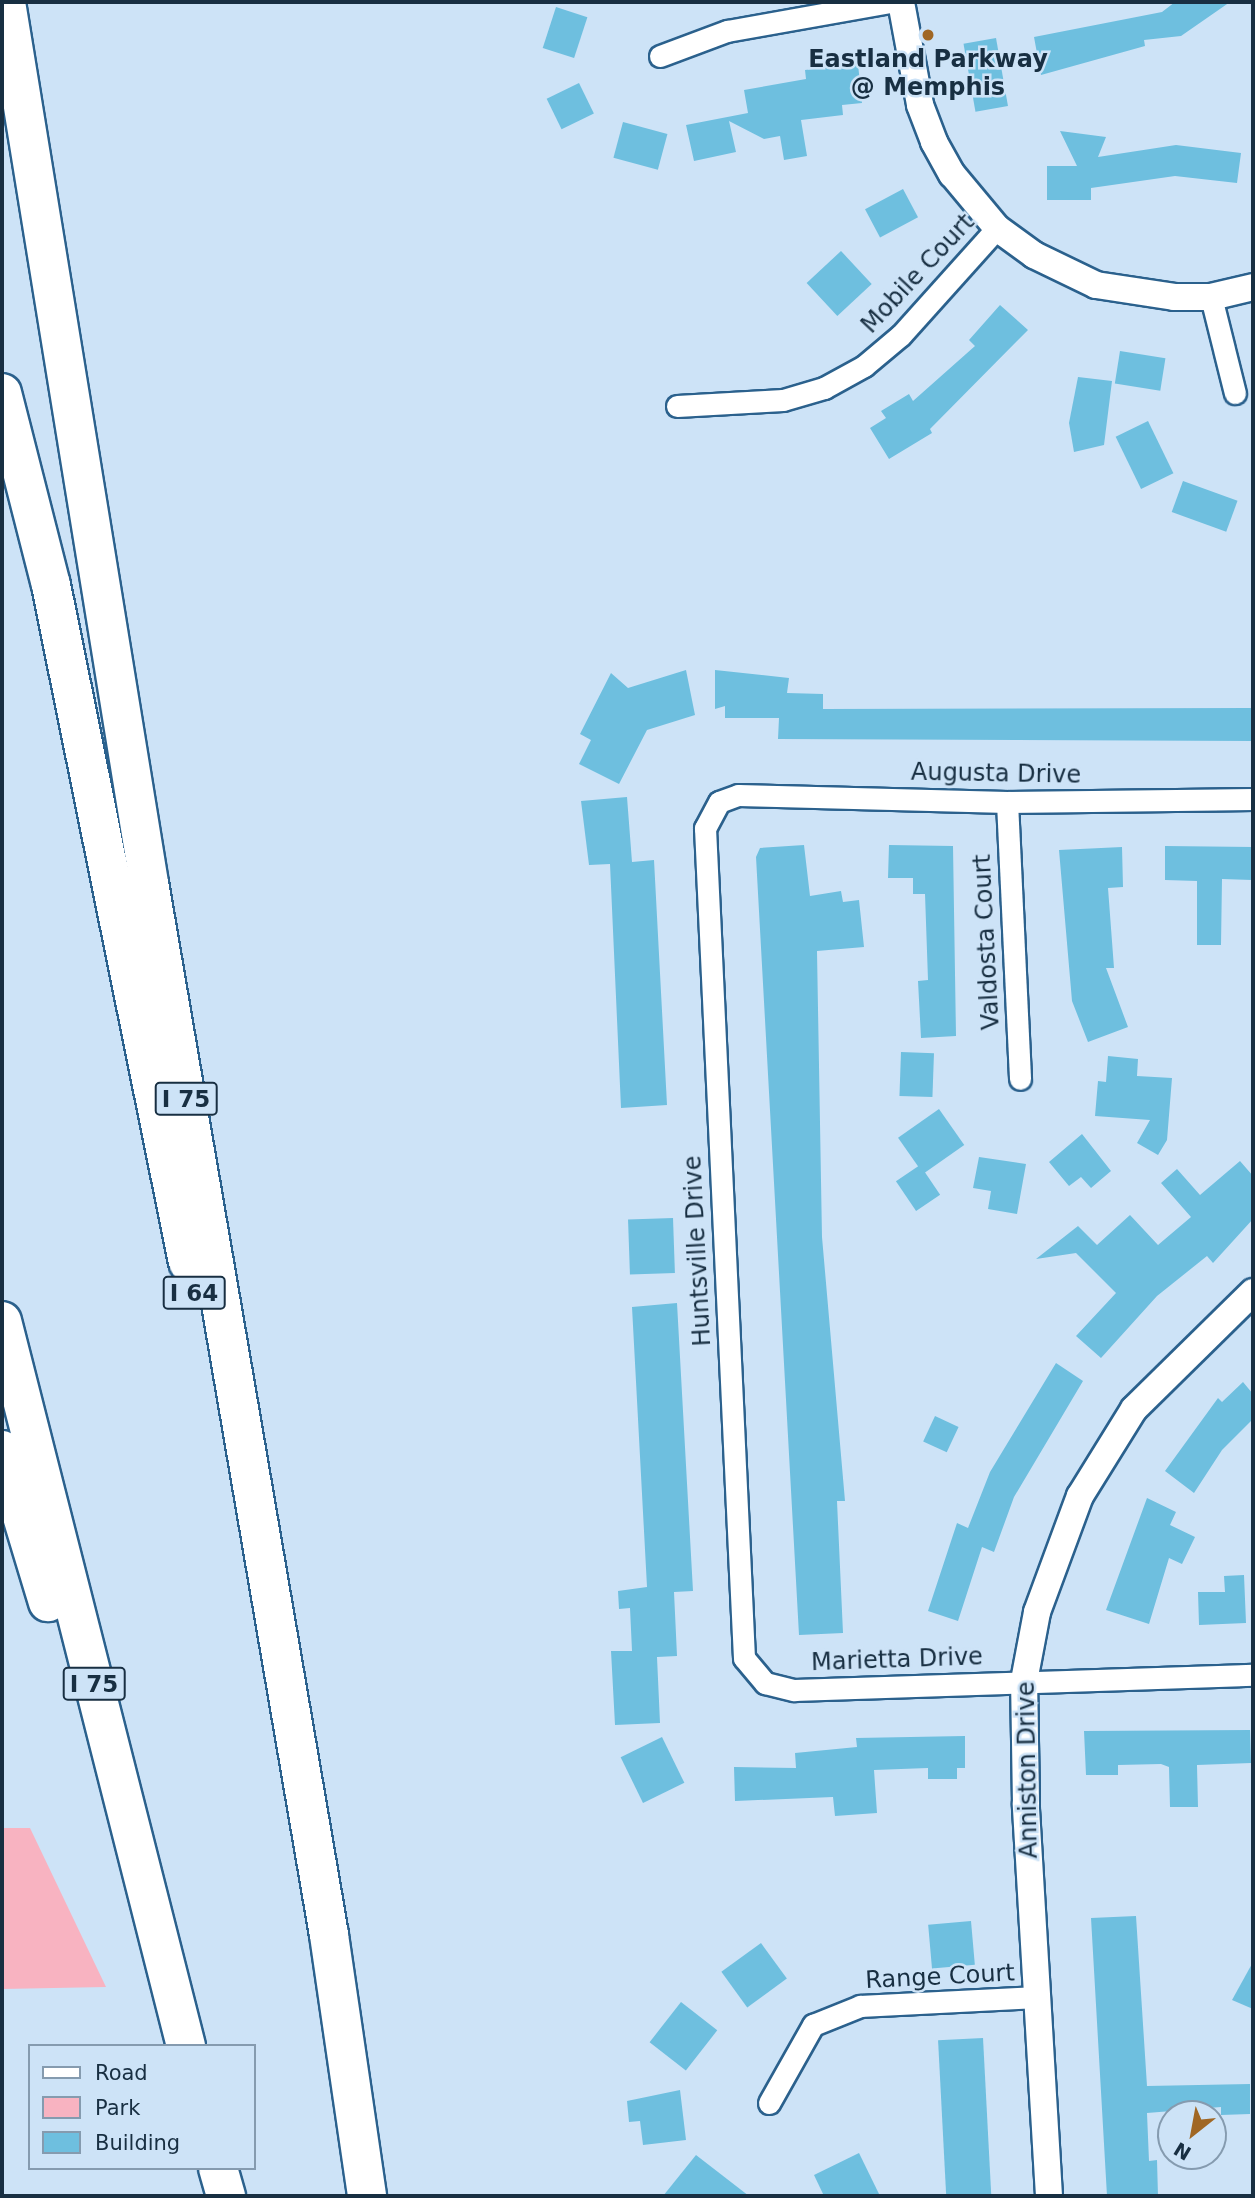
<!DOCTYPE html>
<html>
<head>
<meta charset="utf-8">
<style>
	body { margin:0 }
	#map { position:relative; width:1255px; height:2198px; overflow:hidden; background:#cde3f7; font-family:"DejaVu Sans",sans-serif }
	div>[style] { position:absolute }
	.green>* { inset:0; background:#f8b3c1 }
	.building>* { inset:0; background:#6ebfdf; transform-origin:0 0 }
	.roads { filter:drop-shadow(2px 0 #2b618d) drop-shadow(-2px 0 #2b618d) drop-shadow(0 2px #2b618d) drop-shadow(0 -2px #2b618d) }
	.minor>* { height:21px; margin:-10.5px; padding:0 10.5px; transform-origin:10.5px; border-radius:10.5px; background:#fff }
	.tertiary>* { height:26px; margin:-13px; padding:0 13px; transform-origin:13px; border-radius:13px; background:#fff }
	.motorway>* { height:38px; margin:-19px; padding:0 19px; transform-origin:19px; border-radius:19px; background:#fff }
	.dots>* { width:19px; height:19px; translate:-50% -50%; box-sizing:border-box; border:4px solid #cde3f7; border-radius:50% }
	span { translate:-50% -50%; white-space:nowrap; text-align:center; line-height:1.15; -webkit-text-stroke:5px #cde3f7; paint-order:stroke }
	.shield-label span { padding:2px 5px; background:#cde3f7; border:2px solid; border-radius:5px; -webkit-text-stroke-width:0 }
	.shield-label { font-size:23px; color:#182f42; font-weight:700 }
	.poi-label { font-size:24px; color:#182f42; font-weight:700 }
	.street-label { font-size:24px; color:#182f42 }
	.frame { position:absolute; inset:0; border:4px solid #182f42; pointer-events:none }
	.legend { position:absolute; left:28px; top:2044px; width:228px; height:126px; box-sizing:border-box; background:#cde3f7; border:2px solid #859baf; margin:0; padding:9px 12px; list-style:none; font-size:21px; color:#182f42 }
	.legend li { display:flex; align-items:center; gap:14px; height:35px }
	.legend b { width:35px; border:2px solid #859baf }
	.north { position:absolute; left:1157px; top:2100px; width:70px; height:70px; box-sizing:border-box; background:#cde3f7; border:2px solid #859baf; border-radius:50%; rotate:211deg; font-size:19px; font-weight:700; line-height:28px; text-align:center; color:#182f42 }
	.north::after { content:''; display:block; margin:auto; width:24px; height:32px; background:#a06724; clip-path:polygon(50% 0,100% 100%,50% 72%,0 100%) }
</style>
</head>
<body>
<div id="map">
	<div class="green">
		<div style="clip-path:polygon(2px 1828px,30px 1828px,106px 1987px,2px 1989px)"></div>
	</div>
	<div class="building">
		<div style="clip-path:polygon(1175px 2px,1230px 2px,1181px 36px,1144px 40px,1145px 46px,1041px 75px,1034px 37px,1162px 12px)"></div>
		<div style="left:556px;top:7px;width:33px;height:43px;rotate:18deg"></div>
		<div style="left:996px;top:38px;width:69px;height:33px;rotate:80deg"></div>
		<div style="clip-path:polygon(858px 64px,862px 103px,842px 105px,843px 115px,801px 120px,807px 156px,784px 160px,780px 136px,764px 139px,729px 121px,736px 152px,694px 161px,686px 125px,748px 113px,744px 90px,806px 79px,805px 70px)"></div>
		<div style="left:579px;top:83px;width:34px;height:36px;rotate:64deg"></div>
		<div style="left:623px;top:122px;width:46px;height:37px;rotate:15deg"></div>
		<div style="clip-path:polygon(1060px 131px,1106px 137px,1098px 157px,1176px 145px,1241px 153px,1237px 183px,1175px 176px,1091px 188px,1091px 200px,1047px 200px,1047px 166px,1077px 166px)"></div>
		<div style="left:903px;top:189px;width:32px;height:43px;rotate:62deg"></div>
		<div style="left:841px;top:251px;width:45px;height:47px;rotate:47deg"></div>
		<div style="clip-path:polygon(1000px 305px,1028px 330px,930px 429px,932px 433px,889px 459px,870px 428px,886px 418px,881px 411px,909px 394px,913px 401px,975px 346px,969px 340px)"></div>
		<div style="left:1120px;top:351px;width:46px;height:33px;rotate:9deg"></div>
		<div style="clip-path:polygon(1078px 377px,1112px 381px,1104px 445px,1074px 452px,1069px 423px)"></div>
		<div style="left:1148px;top:421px;width:58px;height:36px;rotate:64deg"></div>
		<div style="left:1183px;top:481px;width:58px;height:33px;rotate:20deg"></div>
		<div style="clip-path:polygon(686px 670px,695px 715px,647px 730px,619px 784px,579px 764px,591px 740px,580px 734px,611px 673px,628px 688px)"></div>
		<div style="clip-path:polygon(715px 670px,789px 678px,787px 693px,823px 694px,823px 709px,1253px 708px,1253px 741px,778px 739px,779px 718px,725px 718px,725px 706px,715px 709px)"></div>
		<div style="clip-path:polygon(627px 797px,632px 862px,654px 860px,667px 1105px,621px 1108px,610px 864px,589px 865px,581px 801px)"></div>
		<div style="clip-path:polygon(804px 845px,810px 896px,841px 891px,843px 902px,859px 900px,864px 947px,817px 951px,822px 1237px,845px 1501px,837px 1501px,843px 1633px,799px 1635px,756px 857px,760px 848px)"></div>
		<div style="clip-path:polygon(889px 845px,953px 846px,956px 1036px,921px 1038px,918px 981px,928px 980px,925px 894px,913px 894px,913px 878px,888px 878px)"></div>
		<div style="clip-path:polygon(1165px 846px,1253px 847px,1252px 880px,1222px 879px,1221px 945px,1197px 945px,1197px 881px,1165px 880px)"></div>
		<div style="clip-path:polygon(1122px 847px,1123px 887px,1108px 888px,1114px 968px,1106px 968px,1128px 1027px,1088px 1042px,1072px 1001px,1059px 850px)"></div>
		<div style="left:901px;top:1052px;width:33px;height:44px;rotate:2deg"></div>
		<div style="clip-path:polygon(1108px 1056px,1138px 1059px,1137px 1076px,1172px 1078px,1167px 1140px,1158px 1155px,1137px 1143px,1150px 1120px,1095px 1116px,1098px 1081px,1106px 1082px)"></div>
		<div style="left:939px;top:1109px;width:44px;height:50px;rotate:55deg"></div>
		<div style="clip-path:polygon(1082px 1134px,1111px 1171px,1091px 1188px,1081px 1177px,1069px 1186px,1049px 1162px)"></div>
		<div style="clip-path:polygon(979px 1157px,1026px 1164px,1017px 1214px,988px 1209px,991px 1191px,973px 1188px)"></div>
		<div style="clip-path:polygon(1240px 1161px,1253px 1176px,1253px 1219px,1213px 1263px,1207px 1256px,1157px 1296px,1101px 1358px,1076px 1336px,1116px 1293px,1076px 1253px,1036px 1259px,1078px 1226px,1097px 1245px,1130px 1215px,1158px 1245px,1191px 1217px,1161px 1183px,1177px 1169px,1200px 1195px)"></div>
		<div style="left:920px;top:1165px;width:36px;height:29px;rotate:56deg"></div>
		<div style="left:673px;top:1218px;width:55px;height:45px;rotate:88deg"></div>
		<div style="clip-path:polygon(677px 1303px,693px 1591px,674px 1592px,677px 1656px,657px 1657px,660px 1723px,615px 1725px,611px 1651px,632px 1651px,630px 1608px,619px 1609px,618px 1591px,647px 1587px,632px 1307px)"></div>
		<div style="clip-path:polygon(1056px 1363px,1083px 1381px,1014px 1497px,994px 1552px,982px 1547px,958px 1621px,928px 1611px,957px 1523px,968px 1528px,990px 1472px)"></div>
		<div style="clip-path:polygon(1243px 1382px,1253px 1394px,1253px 1419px,1222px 1450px,1194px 1493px,1165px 1471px,1218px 1398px,1222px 1402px)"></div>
		<div style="left:935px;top:1416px;width:26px;height:28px;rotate:25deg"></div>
		<div style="clip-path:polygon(1147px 1498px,1176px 1512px,1170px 1525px,1195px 1537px,1182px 1564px,1169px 1558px,1149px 1624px,1106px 1610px)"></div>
		<div style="clip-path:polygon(1244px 1575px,1246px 1623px,1199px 1625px,1198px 1592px,1225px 1592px,1224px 1576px)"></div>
		<div style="clip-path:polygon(1250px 1730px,1251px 1763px,1197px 1765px,1198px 1807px,1170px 1807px,1169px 1767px,1161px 1764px,1118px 1765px,1118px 1775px,1086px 1775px,1084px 1731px)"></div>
		<div style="clip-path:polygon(965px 1736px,965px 1768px,957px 1768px,957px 1779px,928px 1779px,928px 1768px,874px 1770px,877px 1813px,835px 1816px,833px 1797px,735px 1801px,734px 1767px,796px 1768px,795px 1753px,857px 1747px,856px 1738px)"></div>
		<div style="left:662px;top:1737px;width:51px;height:46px;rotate:64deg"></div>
		<div style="clip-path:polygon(1136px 1916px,1147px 2086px,1250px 2084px,1250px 2114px,1221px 2115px,1221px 2107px,1147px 2113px,1149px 2161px,1157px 2160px,1158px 2196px,1107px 2196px,1091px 1918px)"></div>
		<div style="left:971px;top:1921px;width:44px;height:43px;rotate:85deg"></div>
		<div style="left:761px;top:1943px;width:44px;height:49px;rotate:54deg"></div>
		<div style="clip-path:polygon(1253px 1962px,1253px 2009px,1232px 2000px)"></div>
		<div style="left:681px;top:2002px;width:46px;height:51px;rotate:38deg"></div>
		<div style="left:983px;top:2038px;width:158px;height:45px;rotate:87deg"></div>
		<div style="clip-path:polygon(680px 2090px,686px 2140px,643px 2145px,640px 2121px,629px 2122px,627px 2101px)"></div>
		<div style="clip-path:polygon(859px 2153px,880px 2196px,824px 2196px,814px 2175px)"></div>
		<div style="clip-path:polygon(696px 2155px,749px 2196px,663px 2196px)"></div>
	</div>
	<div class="roads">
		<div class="minor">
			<div style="left:660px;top:56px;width:72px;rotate:-20.5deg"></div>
			<div style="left:727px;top:31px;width:166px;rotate:-10.1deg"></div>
			<div style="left:1211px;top:297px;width:99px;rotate:76deg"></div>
			<div style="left:677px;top:406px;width:106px;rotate:-3.2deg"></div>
			<div style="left:783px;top:400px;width:43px;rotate:-16.3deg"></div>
			<div style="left:824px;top:388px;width:46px;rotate:-28.8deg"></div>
			<div style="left:864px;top:366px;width:48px;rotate:-40deg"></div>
			<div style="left:901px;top:335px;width:144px;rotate:-48.1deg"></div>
			<div style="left:1253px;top:799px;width:246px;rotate:179.3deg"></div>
			<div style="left:1007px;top:802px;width:269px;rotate:-178.5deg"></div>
			<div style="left:738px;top:795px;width:20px;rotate:160deg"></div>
			<div style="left:719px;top:802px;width:30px;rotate:118deg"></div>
			<div style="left:705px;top:828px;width:831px;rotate:87.31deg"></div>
			<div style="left:744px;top:1658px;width:33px;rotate:50deg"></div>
			<div style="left:765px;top:1683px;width:30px;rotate:14deg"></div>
			<div style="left:794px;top:1690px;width:459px;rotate:-1.9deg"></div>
			<div style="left:1007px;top:802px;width:277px;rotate:87.3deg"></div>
			<div style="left:769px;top:2103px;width:90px;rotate:-60.6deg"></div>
			<div style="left:813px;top:2025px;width:51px;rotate:-22deg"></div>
			<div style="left:860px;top:2006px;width:177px;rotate:-2.9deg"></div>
		</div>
		<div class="tertiary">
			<div style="left:901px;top:2px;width:105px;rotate:79.5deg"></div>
			<div style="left:920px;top:105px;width:40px;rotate:69deg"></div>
			<div style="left:934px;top:142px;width:37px;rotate:61deg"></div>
			<div style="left:952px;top:174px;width:70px;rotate:50.2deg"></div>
			<div style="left:997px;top:228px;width:46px;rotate:36.1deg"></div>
			<div style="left:1034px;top:255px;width:69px;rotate:25.8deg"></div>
			<div style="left:1096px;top:285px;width:79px;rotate:8.7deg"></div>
			<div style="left:1174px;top:297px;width:37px"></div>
			<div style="left:1211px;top:297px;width:43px;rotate:-13.4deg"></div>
			<div style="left:1049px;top:2196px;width:393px;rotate:-93.4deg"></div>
			<div style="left:1026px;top:1804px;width:123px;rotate:-90.9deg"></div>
			<div style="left:1024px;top:1681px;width:70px;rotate:-79.3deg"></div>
			<div style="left:1037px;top:1612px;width:124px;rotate:-69.7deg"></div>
			<div style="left:1080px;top:1496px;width:102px;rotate:-58.2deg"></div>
			<div style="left:1134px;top:1409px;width:167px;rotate:-44.5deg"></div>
		</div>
		<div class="motorway">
			<div style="left:6px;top:2px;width:893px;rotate:80.78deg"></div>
			<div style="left:149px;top:883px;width:1067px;rotate:80.29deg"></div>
			<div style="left:329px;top:1935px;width:264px;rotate:81.7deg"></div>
			<div style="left:2px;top:393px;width:198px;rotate:75.7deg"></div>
			<div style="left:51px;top:585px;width:691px;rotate:78.56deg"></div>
			<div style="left:2px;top:1321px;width:748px;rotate:75.76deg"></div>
			<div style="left:2px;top:1450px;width:159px;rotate:73.2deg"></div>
			<div style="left:218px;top:2168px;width:29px;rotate:74deg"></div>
		</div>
	</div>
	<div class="dots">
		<div style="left:928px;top:35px;background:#a06724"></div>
	</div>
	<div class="shield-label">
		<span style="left:186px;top:1099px">I 75</span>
		<span style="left:194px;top:1293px">I 64</span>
		<span style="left:94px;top:1684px">I 75</span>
	</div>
	<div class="poi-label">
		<span style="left:928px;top:74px">Eastland Parkway<br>@ Memphis</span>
	</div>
	<div class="street-label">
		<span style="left:918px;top:274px;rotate:-47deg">Mobile Court</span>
		<span style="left:996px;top:774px;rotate:1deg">Augusta Drive</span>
		<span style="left:987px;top:942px;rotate:-93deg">Valdosta Court</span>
		<span style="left:698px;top:1251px;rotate:-93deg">Huntsville Drive</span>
		<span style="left:897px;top:1660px;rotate:-2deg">Marietta Drive</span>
		<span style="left:1028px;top:1770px;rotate:-91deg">Anniston Drive</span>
		<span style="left:940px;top:1977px;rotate:-3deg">Range Court</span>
	</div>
	<div class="frame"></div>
	<ul class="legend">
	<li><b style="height:9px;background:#fff"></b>Road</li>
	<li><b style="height:19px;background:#f8b3c1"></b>Park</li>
	<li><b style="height:19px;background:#6ebfdf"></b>Building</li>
	</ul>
	<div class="north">N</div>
</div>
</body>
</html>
